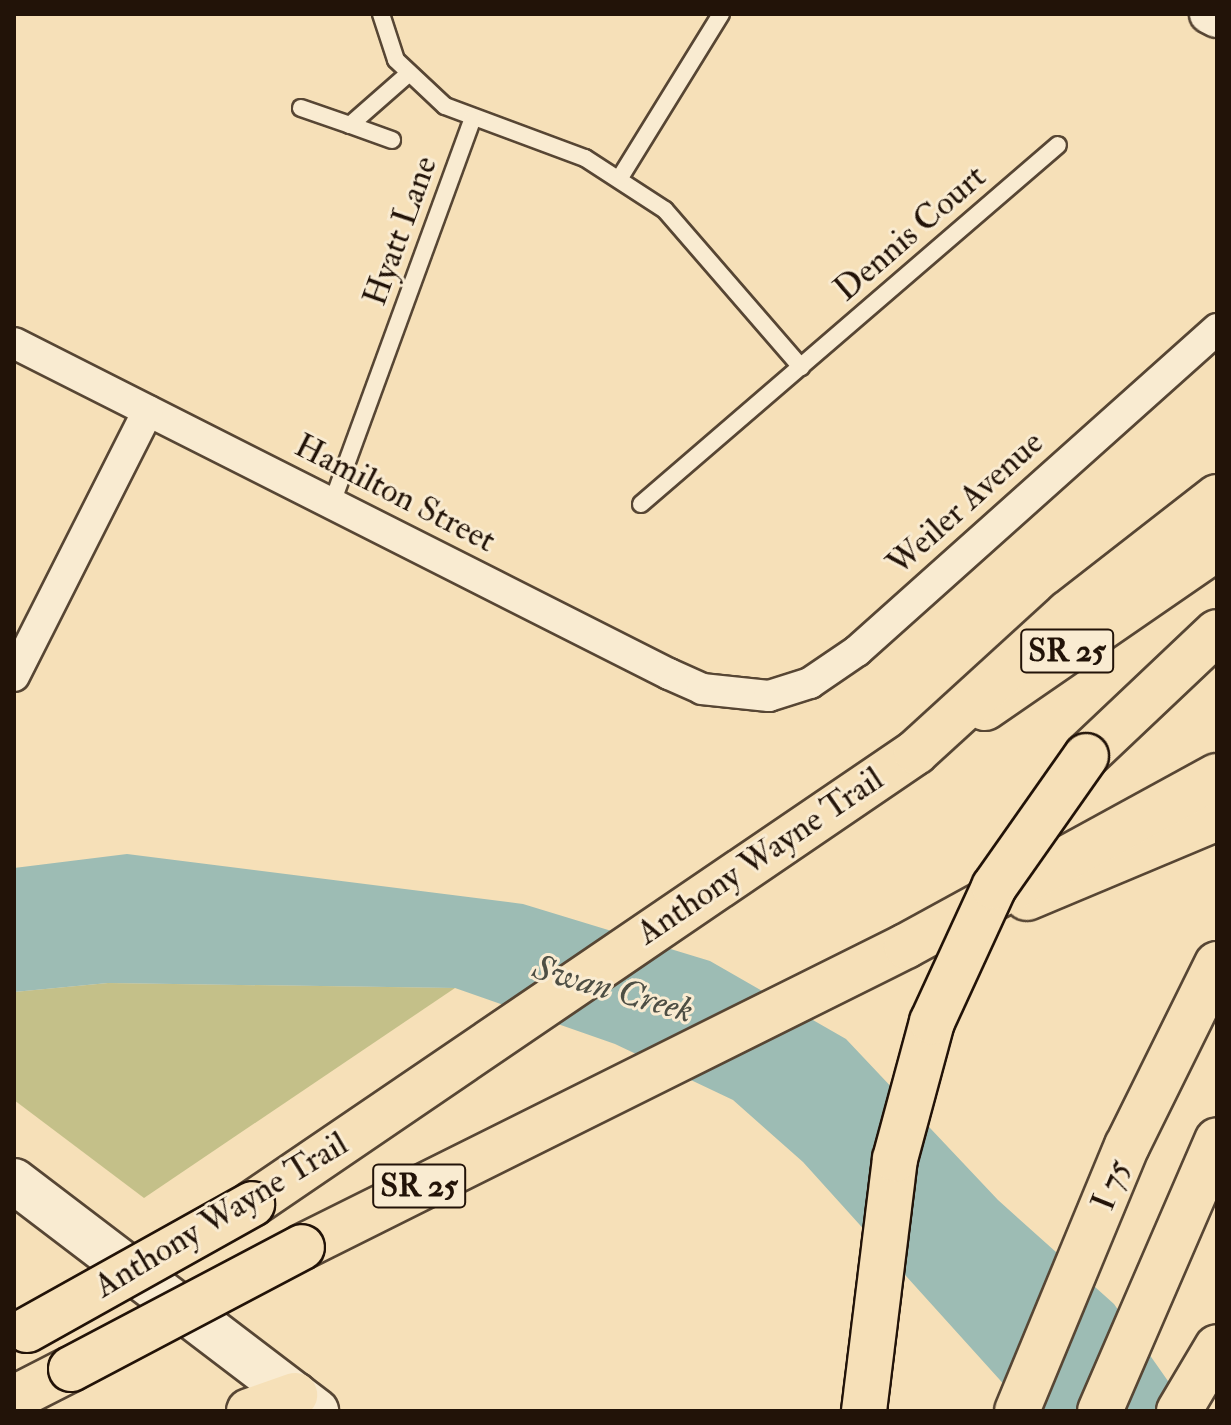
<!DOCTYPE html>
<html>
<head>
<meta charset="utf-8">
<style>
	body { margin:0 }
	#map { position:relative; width:1231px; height:1425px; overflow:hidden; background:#f6e0b8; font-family:"IM FELL Double Pica",serif }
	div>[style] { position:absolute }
	.green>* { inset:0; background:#c4c089 }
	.water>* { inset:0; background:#9dbcb4 }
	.roads { filter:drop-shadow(2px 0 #574634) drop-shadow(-2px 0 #574634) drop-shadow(0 2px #574634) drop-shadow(0 -2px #574634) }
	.service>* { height:16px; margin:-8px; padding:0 8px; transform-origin:8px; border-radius:8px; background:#f9ebd1 }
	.minor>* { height:30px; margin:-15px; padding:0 15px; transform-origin:15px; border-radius:15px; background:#f9ebd1 }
	.tertiary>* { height:38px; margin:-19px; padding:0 19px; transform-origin:19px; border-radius:19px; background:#f9ebd1 }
	.secondary>* { height:44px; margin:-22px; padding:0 22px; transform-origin:22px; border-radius:22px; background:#f9ebd1 }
	.primary>* { height:44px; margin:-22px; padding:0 22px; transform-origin:22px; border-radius:22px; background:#f6e0b8 }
	.trunk>* { height:44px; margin:-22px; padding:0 22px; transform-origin:22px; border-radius:22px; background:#f6e0b8 }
	.motorway>* { height:44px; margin:-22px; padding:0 22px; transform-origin:22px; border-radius:22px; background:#f6e0b8 }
	.bridges { filter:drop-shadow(2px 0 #221308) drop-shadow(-2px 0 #221308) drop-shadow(0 2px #221308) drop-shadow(0 -2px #221308) }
	.trunk-bridge>* { height:44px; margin:-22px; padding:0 22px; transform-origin:22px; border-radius:22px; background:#f6e0b8 }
	.motorway-bridge>* { height:44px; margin:-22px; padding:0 22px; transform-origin:22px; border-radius:22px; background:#f6e0b8 }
	span { translate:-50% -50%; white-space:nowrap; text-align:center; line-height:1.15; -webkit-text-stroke:6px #f9ebd1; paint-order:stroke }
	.shield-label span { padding:2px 6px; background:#f9ebd1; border:2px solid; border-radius:6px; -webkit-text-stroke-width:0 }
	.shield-label { font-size:32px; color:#221308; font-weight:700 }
	.street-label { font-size:34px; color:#221308 }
	.water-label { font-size:36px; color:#4d4e44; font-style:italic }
	.frame { position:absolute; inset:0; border:16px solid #221308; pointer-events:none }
</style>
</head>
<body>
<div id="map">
	<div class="green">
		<div style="clip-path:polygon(108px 983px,455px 988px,144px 1198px,14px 1100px,14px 992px)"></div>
	</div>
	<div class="water">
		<div style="clip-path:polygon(127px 854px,523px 904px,710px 961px,846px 1039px,998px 1200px,1114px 1304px,1189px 1411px,1028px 1411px,803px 1162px,733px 1100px,615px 1044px,455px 988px,108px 983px,14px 992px,14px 868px)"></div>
	</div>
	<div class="roads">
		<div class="service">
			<div style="left:381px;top:14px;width:48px;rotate:71.9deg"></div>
			<div style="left:396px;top:60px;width:67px;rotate:43.2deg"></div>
			<div style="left:445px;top:106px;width:149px;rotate:20.4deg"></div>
			<div style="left:585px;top:158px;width:95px;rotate:33deg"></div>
			<div style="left:665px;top:210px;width:208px;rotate:49.1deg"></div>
			<div style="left:301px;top:108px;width:52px;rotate:19.1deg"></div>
			<div style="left:392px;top:140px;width:45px;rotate:-160.3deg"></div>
			<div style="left:350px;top:125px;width:77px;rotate:-41.3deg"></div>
			<div style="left:621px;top:176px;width:190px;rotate:-58.3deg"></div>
			<div style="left:332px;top:503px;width:410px;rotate:-69.9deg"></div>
			<div style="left:641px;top:504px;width:550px;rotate:-40.73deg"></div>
		</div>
		<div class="minor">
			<div style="left:14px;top:343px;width:734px;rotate:26.81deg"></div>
			<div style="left:669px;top:674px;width:36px;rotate:24deg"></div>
			<div style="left:702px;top:689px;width:67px;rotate:6deg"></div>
			<div style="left:769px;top:696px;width:43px;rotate:-17.6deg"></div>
			<div style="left:810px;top:683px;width:57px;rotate:-34.2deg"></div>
			<div style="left:857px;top:651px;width:483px;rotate:-41.8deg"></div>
			<div style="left:14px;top:676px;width:297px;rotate:-63.2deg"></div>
		</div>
		<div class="tertiary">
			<div style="left:1209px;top:14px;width:9px;rotate:27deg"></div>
		</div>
		<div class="secondary">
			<div style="left:14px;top:1181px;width:380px;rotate:37.3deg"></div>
		</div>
		<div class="primary">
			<div style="left:985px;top:708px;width:282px;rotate:-34.6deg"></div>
			<div style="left:1027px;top:898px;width:206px;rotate:-22.8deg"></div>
		</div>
		<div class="trunk">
			<div style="left:252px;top:1204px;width:803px;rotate:-34.24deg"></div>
			<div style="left:302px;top:1247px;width:675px;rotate:-26.49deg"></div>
			<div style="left:14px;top:1398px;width:64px;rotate:-27deg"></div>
			<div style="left:249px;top:1411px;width:49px;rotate:-19.2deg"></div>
		</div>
		<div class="motorway">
			<div style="left:916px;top:752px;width:206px;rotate:-42.4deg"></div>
			<div style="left:1068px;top:613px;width:189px;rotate:-37.9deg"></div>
			<div style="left:1086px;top:756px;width:180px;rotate:-43.4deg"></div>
			<div style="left:906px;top:946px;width:354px;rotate:-28.7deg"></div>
			<div style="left:1017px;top:1411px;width:287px;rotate:-67.5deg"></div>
			<div style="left:1127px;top:1146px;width:203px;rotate:-63.7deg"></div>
			<div style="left:1100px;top:1411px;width:295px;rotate:-66.6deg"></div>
			<div style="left:1179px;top:1411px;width:74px;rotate:-59.3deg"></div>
		</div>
	</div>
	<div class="bridges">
		<div class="trunk-bridge">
			<div style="left:27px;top:1330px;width:258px;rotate:-29.2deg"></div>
			<div style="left:71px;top:1369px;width:261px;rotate:-27.8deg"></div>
		</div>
		<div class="motorway-bridge">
			<div style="left:864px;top:1411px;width:254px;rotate:-83deg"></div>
			<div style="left:895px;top:1159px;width:142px;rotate:-74.9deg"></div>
			<div style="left:932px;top:1022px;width:149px;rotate:-65.3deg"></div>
			<div style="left:994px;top:887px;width:160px;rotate:-54.9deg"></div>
		</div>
	</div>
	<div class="shield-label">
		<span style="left:1067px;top:651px">SR 25</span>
		<span style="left:419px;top:1186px">SR 25</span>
	</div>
	<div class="street-label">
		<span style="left:400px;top:231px;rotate:-70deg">Hyatt Lane</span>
		<span style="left:910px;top:233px;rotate:-41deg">Dennis Court</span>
		<span style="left:395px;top:493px;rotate:27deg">Hamilton Street</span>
		<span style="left:965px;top:503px;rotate:-42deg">Weiler Avenue</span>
		<span style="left:760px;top:856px;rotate:-34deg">Anthony Wayne Trail</span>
		<span style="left:1111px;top:1185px;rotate:-68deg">I 75</span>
		<span style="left:221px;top:1215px;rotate:-31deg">Anthony Wayne Trail</span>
	</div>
	<div class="water-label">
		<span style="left:613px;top:989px;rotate:16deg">Swan Creek</span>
	</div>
	<div class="frame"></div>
</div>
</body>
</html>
